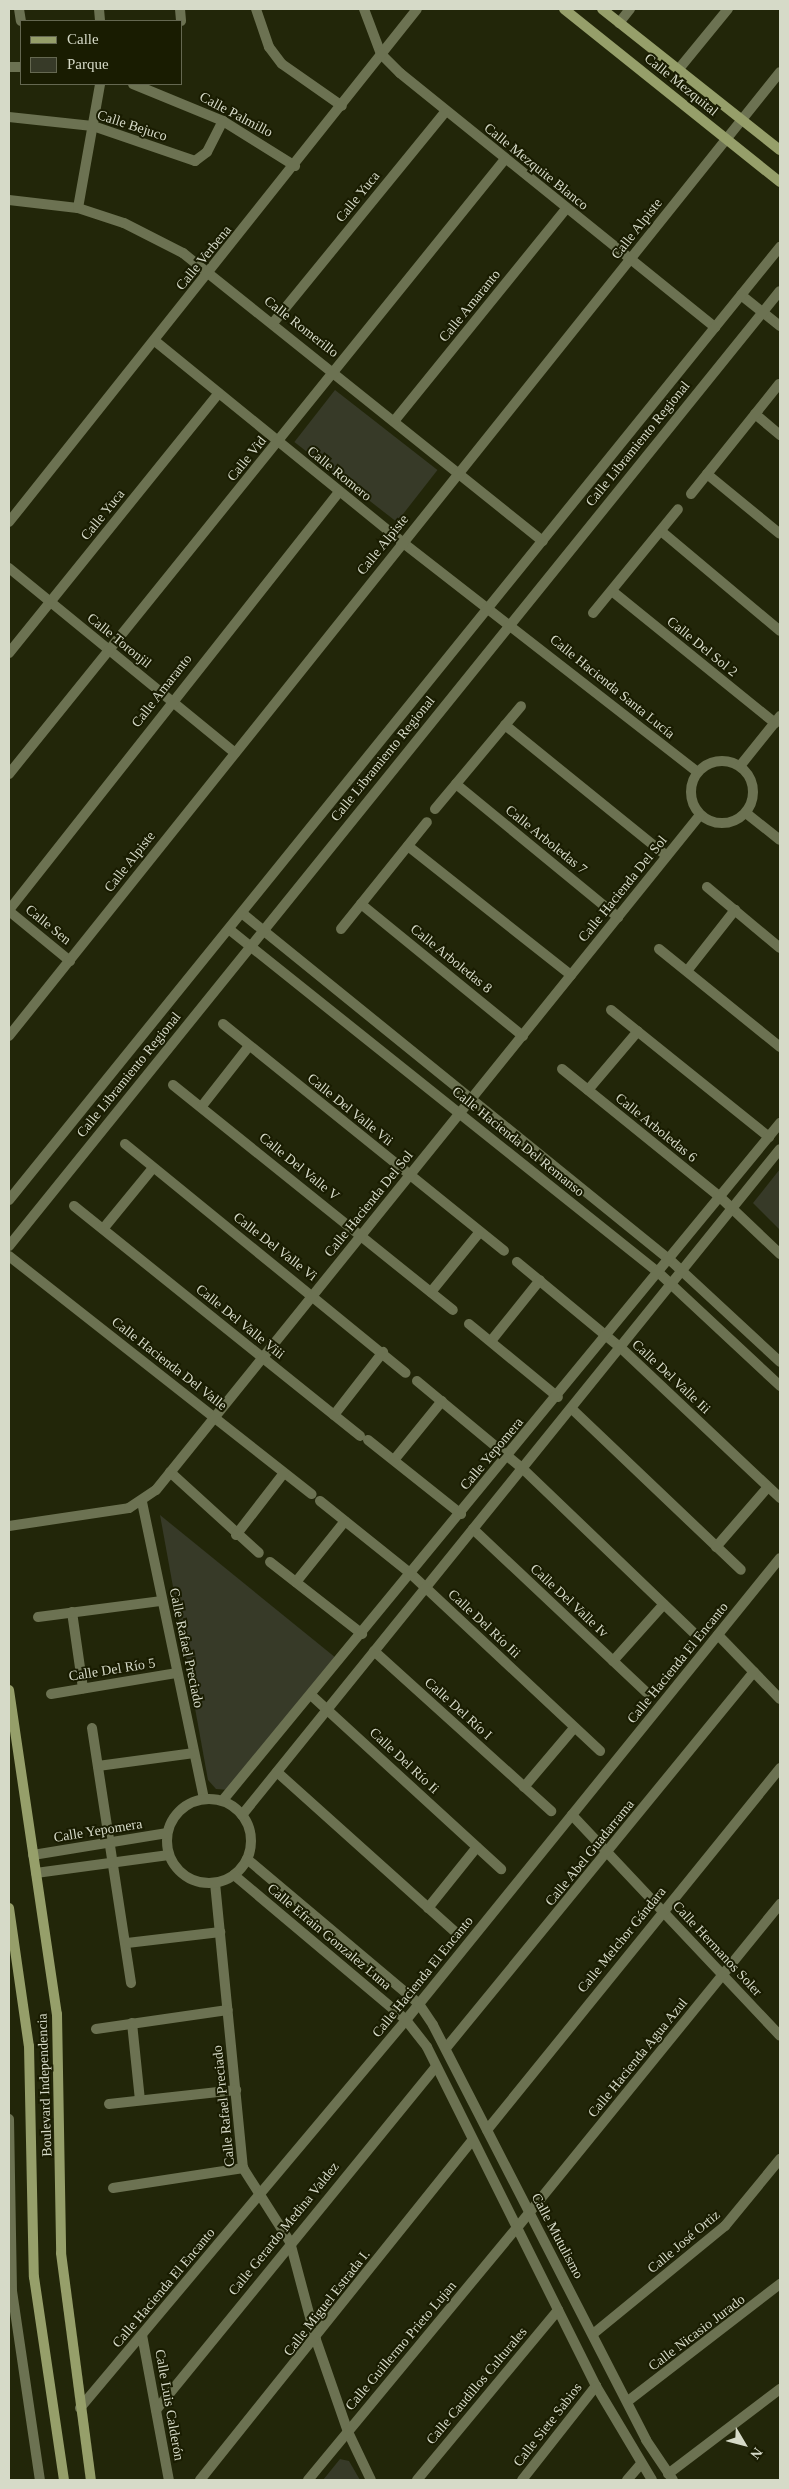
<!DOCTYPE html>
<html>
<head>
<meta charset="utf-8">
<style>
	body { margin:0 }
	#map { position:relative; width:789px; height:2489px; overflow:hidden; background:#222609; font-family:"Times New Roman",serif }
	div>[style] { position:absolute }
	.green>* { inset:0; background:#373a28; transform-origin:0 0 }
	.minor>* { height:10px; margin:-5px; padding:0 5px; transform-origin:5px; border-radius:5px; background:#6c7252 }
	.tertiary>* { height:10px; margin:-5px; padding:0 5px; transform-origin:5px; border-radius:5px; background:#6c7252 }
	.tertiary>.ring { margin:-5px; padding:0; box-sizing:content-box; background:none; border:10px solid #6c7252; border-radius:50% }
	.secondary>* { height:10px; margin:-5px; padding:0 5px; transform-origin:5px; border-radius:5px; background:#969f6a }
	span { translate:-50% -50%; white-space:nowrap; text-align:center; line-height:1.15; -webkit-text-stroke:4px #191c01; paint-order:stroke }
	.street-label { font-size:14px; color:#d6dac8 }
	.frame { position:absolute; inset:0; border:10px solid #d6dac8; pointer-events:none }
	.legend { position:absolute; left:20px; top:20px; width:162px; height:65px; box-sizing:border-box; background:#191c01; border:1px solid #656851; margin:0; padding:6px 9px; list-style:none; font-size:15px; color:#d6dac8 }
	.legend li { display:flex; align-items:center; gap:10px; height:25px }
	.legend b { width:25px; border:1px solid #656851 }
	.north { position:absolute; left:719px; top:2419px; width:50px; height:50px; -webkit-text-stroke:4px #191c01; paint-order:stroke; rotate:127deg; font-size:14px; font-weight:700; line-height:20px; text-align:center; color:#d6dac8 }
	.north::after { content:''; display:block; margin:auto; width:18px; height:22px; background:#d6dac8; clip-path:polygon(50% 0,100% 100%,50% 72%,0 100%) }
</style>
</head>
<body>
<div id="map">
	<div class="green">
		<div style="left:335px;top:390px;width:130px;height:66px;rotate:38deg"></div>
		<div style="clip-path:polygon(780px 1169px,780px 1230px,753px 1203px)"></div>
		<div style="clip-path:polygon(160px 1515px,336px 1658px,229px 1790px,216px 1789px,208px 1780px)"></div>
		<div style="clip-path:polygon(340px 2459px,349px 2461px,360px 2480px,323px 2480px)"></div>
	</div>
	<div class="minor">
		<div style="left:19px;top:9px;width:12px;rotate:81deg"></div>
		<div style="left:99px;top:9px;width:12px;rotate:85deg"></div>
		<div style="left:180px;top:9px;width:12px;rotate:85deg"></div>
		<div style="left:256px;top:9px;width:40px;rotate:71.1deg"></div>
		<div style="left:269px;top:47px;width:21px;rotate:53deg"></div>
		<div style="left:282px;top:64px;width:73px;rotate:35deg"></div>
		<div style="left:364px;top:9px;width:48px;rotate:69.3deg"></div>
		<div style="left:381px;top:54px;width:27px;rotate:45deg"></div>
		<div style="left:400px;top:73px;width:405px;rotate:38.9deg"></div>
		<div style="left:619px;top:23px;width:18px;rotate:-52deg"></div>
		<div style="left:9px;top:67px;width:12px"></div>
		<div style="left:678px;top:70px;width:79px;rotate:-50.7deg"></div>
		<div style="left:133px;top:84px;width:97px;rotate:22.3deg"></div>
		<div style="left:223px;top:121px;width:85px;rotate:32deg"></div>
		<div style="left:9px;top:117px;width:84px;rotate:6.1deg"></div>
		<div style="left:93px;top:126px;width:108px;rotate:18.9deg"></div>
		<div style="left:195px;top:161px;width:15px;rotate:-37deg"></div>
		<div style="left:207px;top:152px;width:35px;rotate:-63deg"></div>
		<div style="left:9px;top:200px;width:69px;rotate:6.6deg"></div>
		<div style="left:78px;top:208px;width:48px;rotate:18.1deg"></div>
		<div style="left:124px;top:223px;width:66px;rotate:27deg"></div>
		<div style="left:183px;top:253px;width:461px;rotate:38.7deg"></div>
		<div style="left:78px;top:208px;width:126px;rotate:-79.9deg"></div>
		<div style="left:741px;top:295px;width:50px;rotate:38.5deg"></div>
		<div style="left:273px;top:323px;width:272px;rotate:-50.8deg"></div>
		<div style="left:155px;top:341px;width:318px;rotate:39.1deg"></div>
		<div style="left:402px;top:542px;width:374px;rotate:37.9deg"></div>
		<div style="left:755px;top:414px;width:33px;rotate:40deg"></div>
		<div style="left:395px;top:420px;width:272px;rotate:-51deg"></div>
		<div style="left:707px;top:474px;width:94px;rotate:39.4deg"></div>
		<div style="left:691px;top:494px;width:141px;rotate:-51.3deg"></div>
		<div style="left:9px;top:522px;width:655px;rotate:-51.5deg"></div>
		<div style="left:661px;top:531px;width:155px;rotate:40deg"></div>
		<div style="left:9px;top:568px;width:292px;rotate:39.3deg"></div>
		<div style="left:612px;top:591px;width:210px;rotate:39deg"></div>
		<div style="left:593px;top:613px;width:134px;rotate:-50.7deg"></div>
		<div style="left:9px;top:653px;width:334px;rotate:-51.1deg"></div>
		<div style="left:505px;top:725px;width:208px;rotate:39deg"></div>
		<div style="left:9px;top:774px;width:790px;rotate:-51.11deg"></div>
		<div style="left:456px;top:784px;width:210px;rotate:39.4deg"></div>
		<div style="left:435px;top:809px;width:134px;rotate:-50.1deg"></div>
		<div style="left:746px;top:813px;width:43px;rotate:38.5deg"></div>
		<div style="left:408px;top:846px;width:208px;rotate:38.4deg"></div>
		<div style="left:707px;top:887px;width:95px;rotate:39.9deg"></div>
		<div style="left:361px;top:904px;width:209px;rotate:39.2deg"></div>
		<div style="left:9px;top:910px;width:533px;rotate:-51.71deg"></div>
		<div style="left:9px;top:911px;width:79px;rotate:39.3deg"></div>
		<div style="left:243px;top:914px;width:550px;rotate:39.02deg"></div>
		<div style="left:670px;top:1260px;width:150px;rotate:42.8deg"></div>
		<div style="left:341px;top:929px;width:137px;rotate:-51.2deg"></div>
		<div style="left:230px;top:930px;width:549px;rotate:38.64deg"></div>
		<div style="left:659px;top:1273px;width:166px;rotate:43deg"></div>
		<div style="left:659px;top:949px;width:156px;rotate:39deg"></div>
		<div style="left:687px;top:971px;width:78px;rotate:-51.8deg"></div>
		<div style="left:611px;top:1010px;width:203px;rotate:38.8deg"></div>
		<div style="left:223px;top:1024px;width:361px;rotate:38.9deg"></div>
		<div style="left:9px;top:1036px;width:1234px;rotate:-51.35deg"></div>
		<div style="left:562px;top:1069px;width:203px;rotate:39deg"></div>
		<div style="left:720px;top:1197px;width:83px;rotate:43.5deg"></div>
		<div style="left:173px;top:1085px;width:359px;rotate:38.8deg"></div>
		<div style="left:588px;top:1090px;width:77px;rotate:-49.7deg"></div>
		<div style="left:202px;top:1106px;width:76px;rotate:-51.9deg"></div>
		<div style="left:125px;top:1144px;width:362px;rotate:39.2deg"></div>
		<div style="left:74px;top:1206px;width:367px;rotate:38.8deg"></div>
		<div style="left:103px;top:1229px;width:79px;rotate:-50.7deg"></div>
		<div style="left:9px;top:1256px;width:385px;rotate:38.2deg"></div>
		<div style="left:517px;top:1262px;width:135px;rotate:39.6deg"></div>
		<div style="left:621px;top:1348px;width:219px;rotate:43.3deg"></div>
		<div style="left:431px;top:1292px;width:76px;rotate:-50.9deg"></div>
		<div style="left:469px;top:1324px;width:115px;rotate:39.4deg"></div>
		<div style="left:491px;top:1341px;width:78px;rotate:-51.2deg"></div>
		<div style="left:417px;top:1381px;width:138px;rotate:39.7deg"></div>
		<div style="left:523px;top:1469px;width:237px;rotate:43.8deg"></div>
		<div style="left:572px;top:1409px;width:233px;rotate:43.6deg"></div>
		<div style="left:334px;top:1415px;width:80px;rotate:-52.1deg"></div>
		<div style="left:368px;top:1440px;width:119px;rotate:38.5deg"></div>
		<div style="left:394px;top:1460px;width:76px;rotate:-50.9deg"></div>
		<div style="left:170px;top:1472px;width:120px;rotate:42.3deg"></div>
		<div style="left:320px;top:1501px;width:117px;rotate:38.7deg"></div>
		<div style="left:411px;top:1574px;width:259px;rotate:43.1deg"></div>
		<div style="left:142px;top:1502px;width:303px;rotate:78.2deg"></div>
		<div style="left:473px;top:1529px;width:238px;rotate:43.3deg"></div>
		<div style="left:236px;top:1535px;width:78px;rotate:-52.3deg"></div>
		<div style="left:716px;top:1547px;width:79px;rotate:-49.1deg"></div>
		<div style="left:270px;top:1562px;width:117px;rotate:38deg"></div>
		<div style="left:296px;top:1582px;width:78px;rotate:-51.2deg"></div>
		<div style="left:72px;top:1612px;width:77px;rotate:81.8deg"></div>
		<div style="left:38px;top:1617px;width:125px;rotate:-7.4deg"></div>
		<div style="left:718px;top:1635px;width:89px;rotate:45.9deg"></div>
		<div style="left:374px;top:1651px;width:239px;rotate:42.1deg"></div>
		<div style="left:613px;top:1661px;width:76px;rotate:-48.2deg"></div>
		<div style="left:51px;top:1694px;width:128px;rotate:-9.5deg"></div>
		<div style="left:311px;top:1695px;width:258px;rotate:42.5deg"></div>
		<div style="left:92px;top:1728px;width:258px;rotate:81.3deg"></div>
		<div style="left:98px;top:1766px;width:97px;rotate:-7.7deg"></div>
		<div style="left:277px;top:1772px;width:238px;rotate:41.9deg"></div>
		<div style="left:524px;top:1787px;width:77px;rotate:-49.7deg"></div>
		<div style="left:572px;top:1815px;width:303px;rotate:46.7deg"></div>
		<div style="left:215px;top:1883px;width:286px;rotate:84.4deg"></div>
		<div style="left:243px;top:2168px;width:88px;rotate:57.6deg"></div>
		<div style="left:290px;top:2242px;width:101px;rotate:75.1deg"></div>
		<div style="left:316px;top:2340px;width:97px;rotate:70.8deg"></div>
		<div style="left:348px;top:2432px;width:53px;rotate:64.4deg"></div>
		<div style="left:428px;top:1908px;width:78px;rotate:-51.2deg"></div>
		<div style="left:127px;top:1943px;width:94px;rotate:-6.7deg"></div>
		<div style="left:132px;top:2023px;width:77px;rotate:84.1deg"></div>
		<div style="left:96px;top:2029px;width:133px;rotate:-8.2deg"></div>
		<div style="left:446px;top:2048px;width:486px;rotate:-50.7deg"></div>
		<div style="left:109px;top:2104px;width:128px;rotate:-6.3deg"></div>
		<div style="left:9px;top:2119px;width:172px;rotate:89deg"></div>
		<div style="left:12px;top:2291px;width:191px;rotate:81.6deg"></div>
		<div style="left:487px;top:2130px;width:466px;rotate:-51deg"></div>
		<div style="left:113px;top:2188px;width:132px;rotate:-8.7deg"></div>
		<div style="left:593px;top:2334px;width:171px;rotate:-39.3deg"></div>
		<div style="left:725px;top:2226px;width:87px;rotate:-50.6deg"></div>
		<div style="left:142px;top:2335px;width:147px;rotate:79.5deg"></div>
		<div style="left:628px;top:2401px;width:192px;rotate:-37.6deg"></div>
		<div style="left:80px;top:2408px;width:507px;rotate:-49.96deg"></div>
		<div style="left:406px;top:2020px;width:594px;rotate:-51.01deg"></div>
		<div style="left:156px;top:2410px;width:443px;rotate:-50.8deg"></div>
		<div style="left:668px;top:2474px;width:141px;rotate:-37.2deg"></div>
		<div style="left:200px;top:2480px;width:435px;rotate:-51.3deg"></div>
		<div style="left:308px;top:2480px;width:326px;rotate:-50.4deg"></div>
		<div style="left:417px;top:2480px;width:221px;rotate:-50.3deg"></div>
		<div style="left:522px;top:2480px;width:120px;rotate:-51.8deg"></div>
		<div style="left:627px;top:2480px;width:21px;rotate:-49deg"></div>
	</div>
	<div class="tertiary">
		<div class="ring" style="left:691px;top:761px;width:52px;height:52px"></div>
		<div style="left:740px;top:766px;width:64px;rotate:-51.3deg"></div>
		<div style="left:9px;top:1200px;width:1226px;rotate:-51.03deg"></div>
		<div style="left:9px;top:1246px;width:1227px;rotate:-51.09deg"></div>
		<div style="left:9px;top:1526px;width:121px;rotate:-8.5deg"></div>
		<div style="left:129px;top:1508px;width:32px;rotate:-34deg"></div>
		<div style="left:156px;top:1490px;width:867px;rotate:-51.13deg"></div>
		<div class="ring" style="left:167px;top:1799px;width:74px;height:74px"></div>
		<div style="left:223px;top:1800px;width:877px;rotate:-50.55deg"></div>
		<div style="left:242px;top:1815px;width:856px;rotate:-51.07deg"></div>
		<div style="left:33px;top:1855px;width:136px;rotate:-9.3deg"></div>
		<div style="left:247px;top:1859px;width:225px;rotate:40.1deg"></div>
		<div style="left:419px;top:2004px;width:25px;rotate:56deg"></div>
		<div style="left:433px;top:2025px;width:466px;rotate:62.8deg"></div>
		<div style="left:646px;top:2440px;width:48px;rotate:56deg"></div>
		<div style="left:36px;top:1873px;width:134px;rotate:-7.7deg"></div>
		<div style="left:234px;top:1875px;width:225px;rotate:40.1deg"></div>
		<div style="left:406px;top:2020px;width:34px;rotate:52deg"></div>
		<div style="left:427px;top:2047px;width:379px;rotate:63.5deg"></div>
		<div style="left:596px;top:2386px;width:109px;rotate:59.2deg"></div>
		<div style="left:516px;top:2229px;width:419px;rotate:-50.9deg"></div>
	</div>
	<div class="secondary">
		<div style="left:564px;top:9px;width:277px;rotate:38.7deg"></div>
		<div style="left:602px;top:9px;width:227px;rotate:38.4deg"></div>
		<div style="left:9px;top:1690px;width:328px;rotate:81.6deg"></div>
		<div style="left:57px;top:2014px;width:239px;rotate:89deg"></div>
		<div style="left:61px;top:2253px;width:229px;rotate:82.5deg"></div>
		<div style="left:9px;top:1908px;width:139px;rotate:81.8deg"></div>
		<div style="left:29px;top:2046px;width:231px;rotate:88.8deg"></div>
		<div style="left:34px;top:2277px;width:205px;rotate:81.6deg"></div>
	</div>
	<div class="street-label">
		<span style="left:681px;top:85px;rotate:39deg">Calle Mezquital</span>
		<span style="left:236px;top:115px;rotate:28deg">Calle Palmillo</span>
		<span style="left:132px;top:126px;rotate:18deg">Calle Bejuco</span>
		<span style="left:536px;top:167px;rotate:39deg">Calle Mezquite Blanco</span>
		<span style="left:358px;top:197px;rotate:-51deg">Calle Yuca</span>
		<span style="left:637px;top:229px;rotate:-52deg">Calle Alpiste</span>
		<span style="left:204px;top:258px;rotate:-51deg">Calle Verbena</span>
		<span style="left:470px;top:306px;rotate:-51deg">Calle Amaranto</span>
		<span style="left:301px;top:327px;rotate:38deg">Calle Romerillo</span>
		<span style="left:638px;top:444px;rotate:-51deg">Calle Libramiento Regional</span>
		<span style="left:247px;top:459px;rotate:-51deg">Calle Vid</span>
		<span style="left:339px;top:474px;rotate:39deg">Calle Romero</span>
		<span style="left:103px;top:515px;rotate:-51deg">Calle Yuca</span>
		<span style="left:383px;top:545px;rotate:-51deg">Calle Alpiste</span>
		<span style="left:119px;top:641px;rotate:39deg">Calle Toronjil</span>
		<span style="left:702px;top:647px;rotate:39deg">Calle Del Sol 2</span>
		<span style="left:612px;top:687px;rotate:39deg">Calle Hacienda Santa Lucía</span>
		<span style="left:162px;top:691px;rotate:-52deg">Calle Amaranto</span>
		<span style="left:383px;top:759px;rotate:-51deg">Calle Libramiento Regional</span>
		<span style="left:546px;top:840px;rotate:39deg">Calle Arboledas 7</span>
		<span style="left:130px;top:862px;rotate:-52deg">Calle Alpiste</span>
		<span style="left:623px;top:889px;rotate:-51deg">Calle Hacienda Del Sol</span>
		<span style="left:48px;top:925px;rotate:39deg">Calle Sen</span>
		<span style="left:451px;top:959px;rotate:39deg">Calle Arboledas 8</span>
		<span style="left:129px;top:1075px;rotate:-51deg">Calle Libramiento Regional</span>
		<span style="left:350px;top:1110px;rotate:39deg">Calle Del Valle Vii</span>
		<span style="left:656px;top:1128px;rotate:39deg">Calle Arboledas 6</span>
		<span style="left:518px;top:1142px;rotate:39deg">Calle Hacienda Del Remanso</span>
		<span style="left:299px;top:1167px;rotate:39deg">Calle Del Valle V</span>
		<span style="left:369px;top:1204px;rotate:-51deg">Calle Hacienda Del Sol</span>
		<span style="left:275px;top:1247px;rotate:38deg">Calle Del Valle Vi</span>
		<span style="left:240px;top:1322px;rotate:39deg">Calle Del Valle Viii</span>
		<span style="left:169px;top:1364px;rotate:38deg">Calle Hacienda Del Valle</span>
		<span style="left:671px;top:1377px;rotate:43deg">Calle Del Valle Iii</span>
		<span style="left:492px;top:1454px;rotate:-50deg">Calle Yepomera</span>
		<span style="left:569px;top:1601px;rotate:43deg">Calle Del Valle Iv</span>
		<span style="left:484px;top:1624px;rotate:43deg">Calle Del Río Iii</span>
		<span style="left:186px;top:1648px;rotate:78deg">Calle Rafael Preciado</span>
		<span style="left:678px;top:1663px;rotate:-51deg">Calle Hacienda El Encanto</span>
		<span style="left:112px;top:1670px;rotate:-9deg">Calle Del Río 5</span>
		<span style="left:458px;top:1709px;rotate:42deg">Calle Del Río I</span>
		<span style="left:404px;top:1761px;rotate:43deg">Calle Del Río Ii</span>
		<span style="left:98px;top:1831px;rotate:-9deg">Calle Yepomera</span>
		<span style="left:590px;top:1853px;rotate:-51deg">Calle Abel Guadarrama</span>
		<span style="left:329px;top:1937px;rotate:40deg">Calle Efrain Gonzalez Luna</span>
		<span style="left:622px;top:1940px;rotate:-51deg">Calle Melchor Gándara</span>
		<span style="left:717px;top:1949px;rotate:47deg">Calle Hermanos Soler</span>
		<span style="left:423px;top:1977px;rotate:-51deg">Calle Hacienda El Encanto</span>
		<span style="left:638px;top:2058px;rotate:-51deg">Calle Hacienda Agua Azul</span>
		<span style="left:45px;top:2085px;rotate:-92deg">Boulevard Independencia</span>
		<span style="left:224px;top:2106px;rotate:-96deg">Calle Rafael Preciado</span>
		<span style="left:284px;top:2229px;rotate:-51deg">Calle Gerardo Medina Valdez</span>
		<span style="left:557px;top:2236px;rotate:62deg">Calle Mutulismo</span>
		<span style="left:684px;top:2242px;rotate:-40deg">Calle José Ortiz</span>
		<span style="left:164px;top:2288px;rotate:-50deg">Calle Hacienda El Encanto</span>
		<span style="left:327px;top:2303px;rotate:-52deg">Calle Miguel Estrada I.</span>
		<span style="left:697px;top:2333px;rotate:-37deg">Calle Nicasio Jurado</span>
		<span style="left:401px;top:2346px;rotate:-50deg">Calle Guillermo Prieto Lujan</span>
		<span style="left:477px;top:2386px;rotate:-50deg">Calle Caudillos Culturales</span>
		<span style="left:169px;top:2405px;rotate:80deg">Calle Luis Calderón</span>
		<span style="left:548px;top:2425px;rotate:-52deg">Calle Siete Sabios</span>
	</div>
	<div class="frame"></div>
	<ul class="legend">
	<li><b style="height:6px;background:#969f6a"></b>Calle</li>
	<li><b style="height:14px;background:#373a28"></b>Parque</li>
	</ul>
	<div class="north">N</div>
</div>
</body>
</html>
